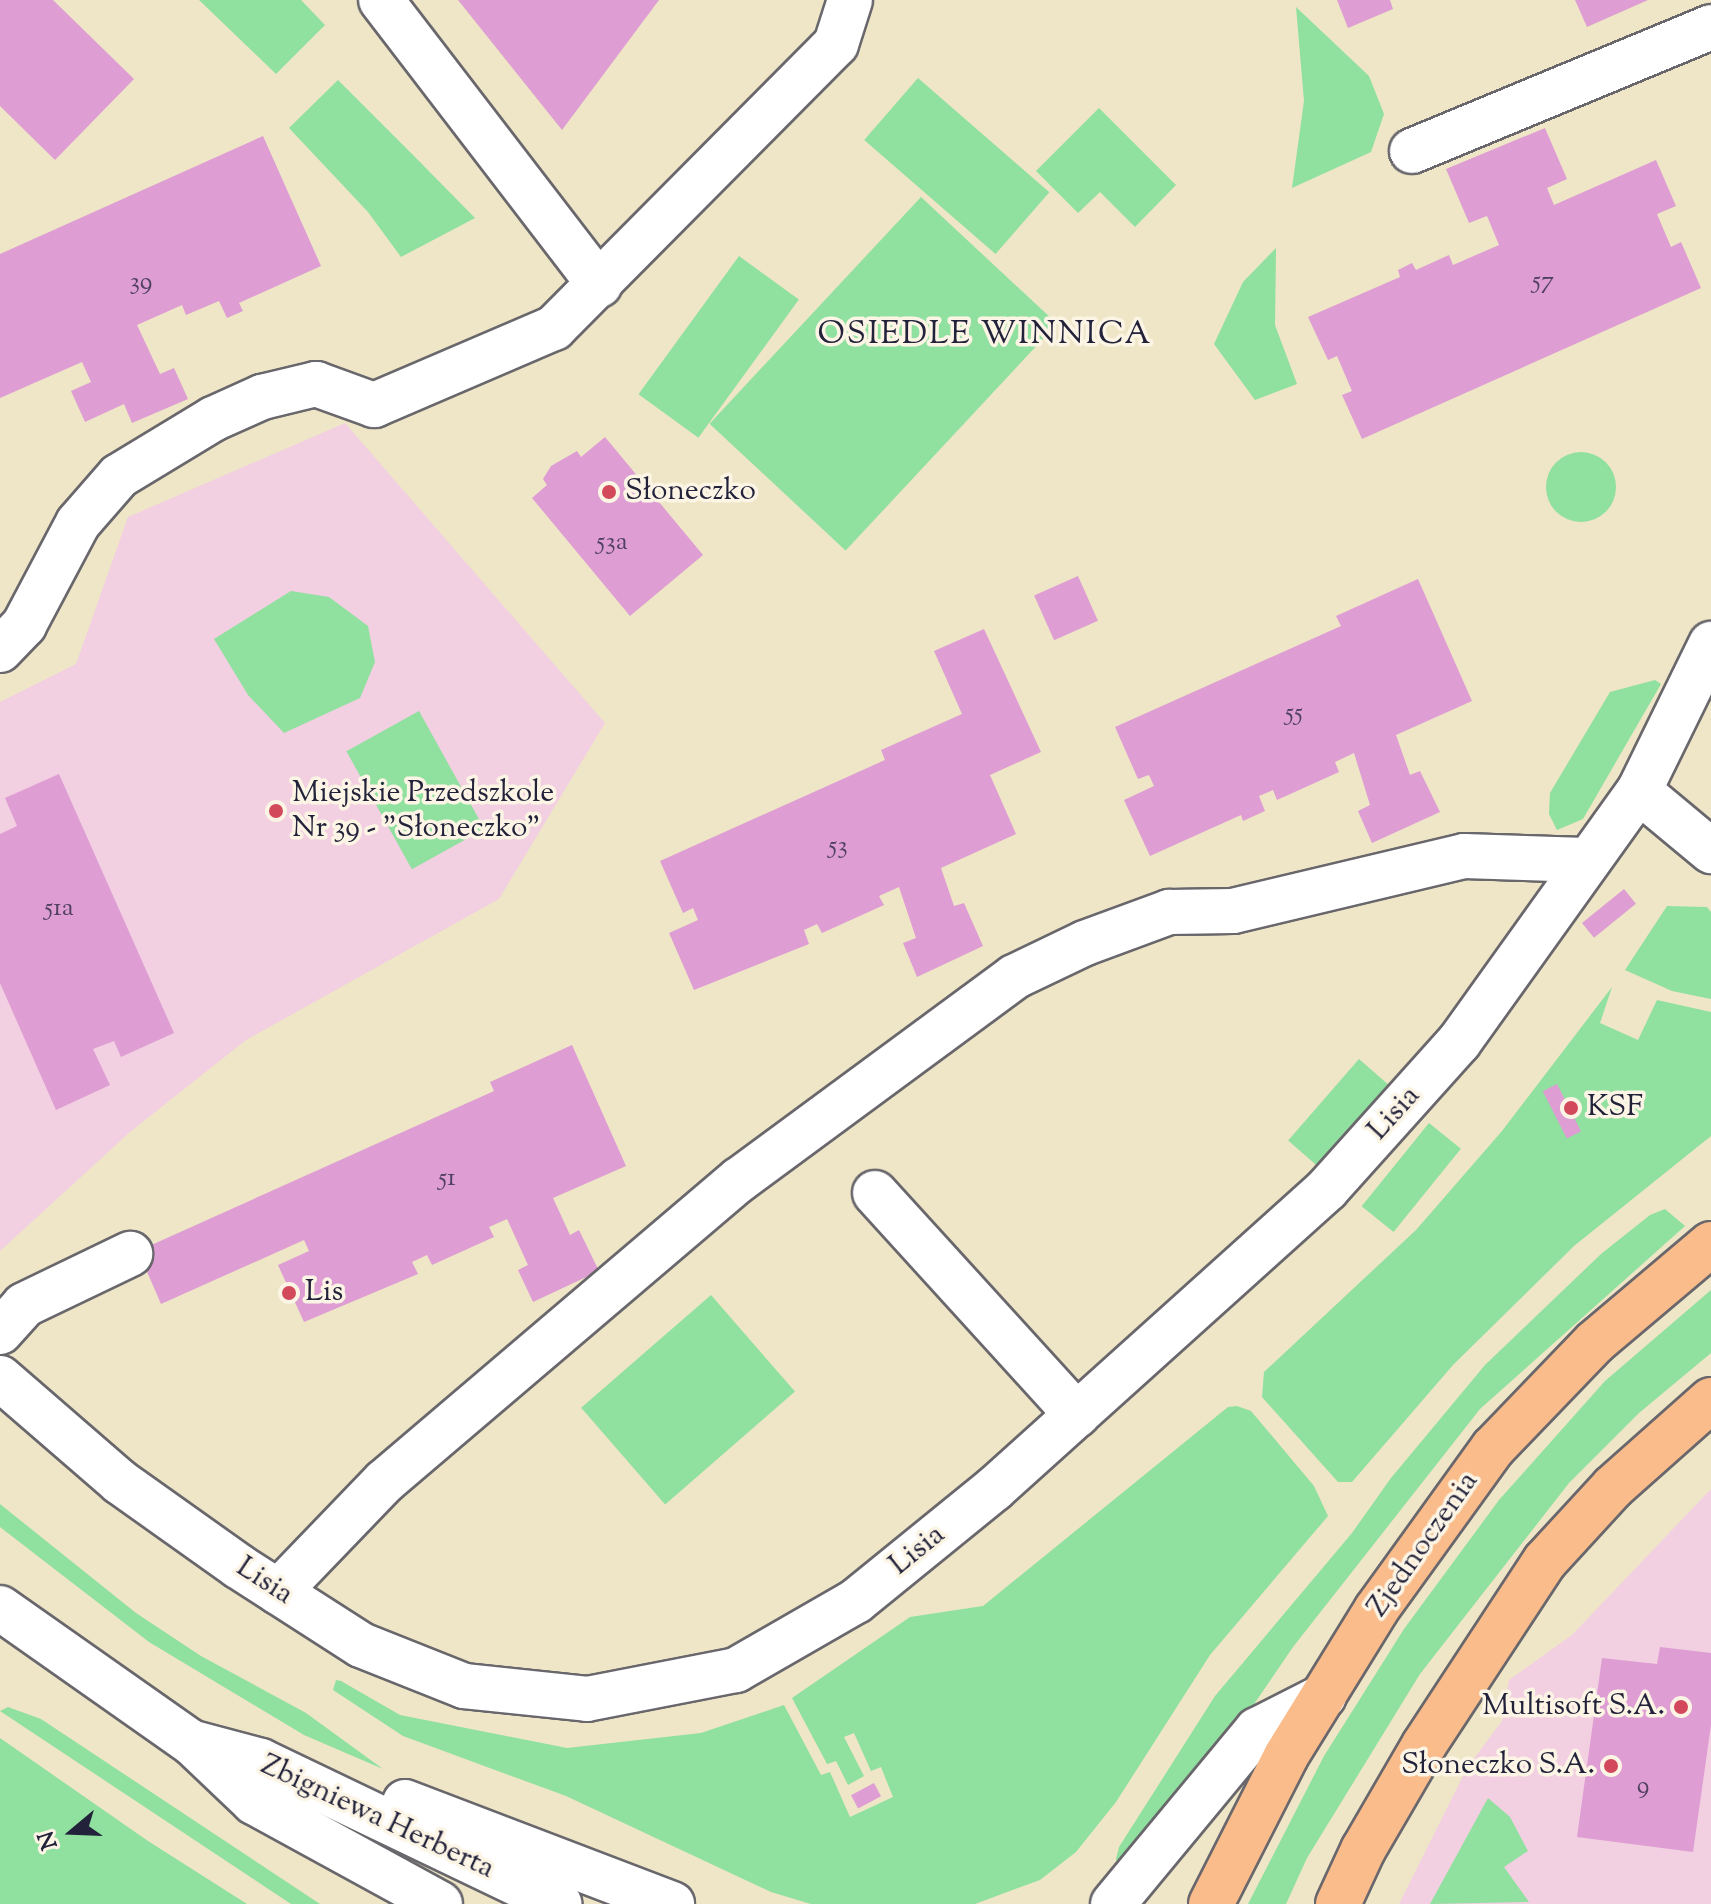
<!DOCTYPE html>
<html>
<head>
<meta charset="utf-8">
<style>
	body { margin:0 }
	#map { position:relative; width:1711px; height:1904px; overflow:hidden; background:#eee6c7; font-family:"Sorts Mill Goudy",serif }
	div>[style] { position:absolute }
	.built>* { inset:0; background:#f2cfe1 }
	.green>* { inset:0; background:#90e09f; transform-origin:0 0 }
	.round { border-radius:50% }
	.building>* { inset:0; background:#de9dd3; transform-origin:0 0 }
	.roads { filter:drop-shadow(2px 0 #69676c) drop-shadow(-2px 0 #69676c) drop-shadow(0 2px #69676c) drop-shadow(0 -2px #69676c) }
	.minor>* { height:44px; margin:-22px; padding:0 22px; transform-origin:22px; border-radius:22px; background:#fff }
	.major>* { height:44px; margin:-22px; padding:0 22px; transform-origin:22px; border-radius:22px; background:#f9bc8a }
	.dots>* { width:22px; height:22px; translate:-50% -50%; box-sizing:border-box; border:4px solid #fcf5e5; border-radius:50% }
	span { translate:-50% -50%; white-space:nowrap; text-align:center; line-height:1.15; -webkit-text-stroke:7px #fcf5e5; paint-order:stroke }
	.number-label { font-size:26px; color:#514161 }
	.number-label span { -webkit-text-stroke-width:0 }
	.poi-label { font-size:30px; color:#22223b }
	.left { translate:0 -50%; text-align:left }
	.right { translate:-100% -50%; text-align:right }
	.street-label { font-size:30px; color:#22223b }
	.neighbourhood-label { font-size:32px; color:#22223b; letter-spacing:2px }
	.north { position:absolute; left:32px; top:1792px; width:80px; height:80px; -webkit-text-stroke:6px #fcf5e5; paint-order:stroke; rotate:251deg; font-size:22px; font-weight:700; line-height:32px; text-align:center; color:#22223b }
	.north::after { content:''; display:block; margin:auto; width:28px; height:36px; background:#22223b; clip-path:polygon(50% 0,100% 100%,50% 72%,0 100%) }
</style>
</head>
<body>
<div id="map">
	<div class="built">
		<div style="clip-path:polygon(345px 423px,605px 723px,499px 899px,246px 1040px,130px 1132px,0 1251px,0 702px,76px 664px,128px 517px)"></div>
		<div style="clip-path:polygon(1711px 1489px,1711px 1904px,1399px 1904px,1467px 1768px,1502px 1721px,1509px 1680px,1572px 1635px)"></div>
	</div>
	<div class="green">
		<div style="clip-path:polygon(199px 0,301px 0,325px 25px,276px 74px)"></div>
		<div style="clip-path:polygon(1296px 7px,1369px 76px,1384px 114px,1371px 152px,1292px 188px,1304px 101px)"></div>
		<div style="left:918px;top:78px;width:174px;height:82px;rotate:41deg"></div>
		<div style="clip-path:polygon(338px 80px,417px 159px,475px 218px,401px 257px,368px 212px,289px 128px)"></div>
		<div style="clip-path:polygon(1099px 108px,1176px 185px,1135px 227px,1100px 192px,1078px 213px,1036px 171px)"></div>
		<div style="left:921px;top:197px;width:186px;height:310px;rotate:43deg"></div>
		<div style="clip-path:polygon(1276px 248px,1275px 325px,1297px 384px,1255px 400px,1214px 344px,1243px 282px)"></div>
		<div style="left:739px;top:256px;width:74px;height:171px;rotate:36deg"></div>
		<div class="round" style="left:1546px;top:452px;width:70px;height:70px"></div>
		<div style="clip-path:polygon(291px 591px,329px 597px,368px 626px,375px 662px,360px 698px,284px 733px,248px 695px,214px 639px)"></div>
		<div style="clip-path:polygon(1655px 680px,1661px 684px,1583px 819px,1557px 830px,1549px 814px,1550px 793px,1610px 692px)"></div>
		<div style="left:419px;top:711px;width:135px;height:83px;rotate:61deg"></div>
		<div style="clip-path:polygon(1667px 906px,1707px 907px,1711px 912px,1711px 999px,1672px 991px,1625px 970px)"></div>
		<div style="clip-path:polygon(1612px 987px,1600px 1023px,1638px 1040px,1657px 1000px,1711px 1012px,1711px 1136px,1574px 1246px,1453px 1365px,1352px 1482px,1338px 1482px,1262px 1397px,1264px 1372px,1416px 1230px,1502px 1131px)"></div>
		<div style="left:1359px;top:1059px;width:41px;height:108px;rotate:41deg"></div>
		<div style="left:1429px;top:1123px;width:41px;height:107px;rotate:39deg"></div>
		<div style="clip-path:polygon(1665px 1209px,1685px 1226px,1480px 1409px,1293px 1647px,1199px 1785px,1121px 1873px,1116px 1859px,1119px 1847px,1215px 1696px,1352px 1533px,1391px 1478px,1485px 1365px,1601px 1254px,1650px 1215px)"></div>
		<div style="clip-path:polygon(1711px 1290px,1711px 1353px,1639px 1413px,1569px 1483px,1420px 1674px,1307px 1858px,1286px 1904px,1248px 1904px,1324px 1756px,1404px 1629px,1499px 1500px,1605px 1381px)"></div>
		<div style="left:711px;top:1295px;width:128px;height:172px;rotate:49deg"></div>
		<div style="clip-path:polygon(1237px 1406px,1251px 1411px,1314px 1486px,1328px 1516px,1210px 1655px,1116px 1802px,1076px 1852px,1040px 1880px,975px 1904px,811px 1904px,771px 1892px,566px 1796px,403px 1736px,333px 1690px,336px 1680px,341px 1681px,400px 1715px,567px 1748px,701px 1733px,784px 1705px,821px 1775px,830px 1772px,850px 1817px,893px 1797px,881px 1767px,871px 1771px,854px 1733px,844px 1737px,864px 1776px,848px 1785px,836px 1761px,827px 1764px,792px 1698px,910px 1617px,983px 1606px,1228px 1407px)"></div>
		<div style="clip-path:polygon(0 1504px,136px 1613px,201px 1656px,306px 1713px,383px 1769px,304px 1735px,149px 1642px,0 1527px)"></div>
		<div style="clip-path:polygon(8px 1707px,41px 1719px,320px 1904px,291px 1904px,0 1711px)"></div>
		<div style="clip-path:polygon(0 1738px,148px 1841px,247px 1904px,0 1904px)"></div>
		<div style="clip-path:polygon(1488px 1798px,1510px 1817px,1528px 1851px,1504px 1867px,1529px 1902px,1430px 1904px)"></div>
	</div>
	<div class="building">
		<div style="clip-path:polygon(0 0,53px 0,134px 79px,55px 160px,0 106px)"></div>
		<div style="clip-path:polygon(458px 0,659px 0,562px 130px)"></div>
		<div style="clip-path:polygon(1337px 0,1390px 0,1393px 9px,1348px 28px)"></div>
		<div style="clip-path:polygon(1575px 0,1648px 0,1587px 27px)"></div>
		<div style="clip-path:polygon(1545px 128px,1567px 179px,1547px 188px,1554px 205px,1656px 160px,1676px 206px,1657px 214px,1671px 247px,1681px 242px,1701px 288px,1362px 439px,1342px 395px,1352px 391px,1337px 356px,1328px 360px,1308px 317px,1400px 277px,1398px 270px,1412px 263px,1416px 270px,1449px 255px,1453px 265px,1499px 245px,1487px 216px,1469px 223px,1446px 169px)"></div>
		<div style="clip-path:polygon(263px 136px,321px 266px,239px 303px,243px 311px,227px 318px,219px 301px,186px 315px,182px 305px,137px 325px,160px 374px,174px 368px,188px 399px,132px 423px,124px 404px,85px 422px,71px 391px,91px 382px,82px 362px,0 398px,0 254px)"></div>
		<div style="clip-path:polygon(605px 437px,703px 555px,630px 616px,532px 498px,547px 485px,543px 479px,551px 466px,577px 451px,581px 457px)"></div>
		<div style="left:1078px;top:576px;width:49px;height:48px;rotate:66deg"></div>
		<div style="clip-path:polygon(1418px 579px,1472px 701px,1396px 735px,1410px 775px,1420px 771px,1440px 812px,1372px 843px,1358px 811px,1370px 805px,1354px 753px,1335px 762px,1339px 772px,1277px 800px,1273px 790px,1259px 796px,1265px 811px,1243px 821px,1241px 815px,1150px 856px,1124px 800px,1154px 786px,1149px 775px,1138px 779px,1115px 727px,1341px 626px,1336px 616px)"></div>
		<div style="clip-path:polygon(984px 629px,1041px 752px,990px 775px,1016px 834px,941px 868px,954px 906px,964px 903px,983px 946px,917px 977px,903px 943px,916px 938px,899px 887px,879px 896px,884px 905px,822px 933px,817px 924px,804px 930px,809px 944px,694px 990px,669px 933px,698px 920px,693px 908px,683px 913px,660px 861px,885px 760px,881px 750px,962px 714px,934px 651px)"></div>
		<div style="clip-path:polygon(59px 774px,174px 1033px,121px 1057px,114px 1041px,93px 1049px,110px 1085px,56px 1110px,0 983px,0 834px,17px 826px,5px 798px)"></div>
		<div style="left:1624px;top:889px;width:19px;height:54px;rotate:51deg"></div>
		<div style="clip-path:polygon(572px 1045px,626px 1166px,553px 1198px,570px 1235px,579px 1230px,599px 1271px,533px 1302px,518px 1270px,528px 1265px,507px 1219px,489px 1227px,494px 1237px,432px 1265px,427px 1255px,412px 1262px,418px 1274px,304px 1322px,278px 1265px,309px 1251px,304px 1240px,161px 1304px,138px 1251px,494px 1091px,490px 1082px)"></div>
		<div style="left:1557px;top:1084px;width:53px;height:16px;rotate:63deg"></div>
		<div style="clip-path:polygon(1660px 1647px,1711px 1653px,1711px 1725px,1693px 1852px,1577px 1837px,1602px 1658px,1657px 1664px)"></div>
		<div style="left:874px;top:1783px;width:15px;height:26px;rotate:62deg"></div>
	</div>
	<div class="roads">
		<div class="minor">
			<div style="left:381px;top:0;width:359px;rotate:52.5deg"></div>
			<div style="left:1412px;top:151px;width:324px;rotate:-22.5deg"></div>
			<div style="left:0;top:650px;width:35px;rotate:-46deg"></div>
			<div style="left:24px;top:625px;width:115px;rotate:-62.1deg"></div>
			<div style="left:78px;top:523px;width:62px;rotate:-48.9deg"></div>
			<div style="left:119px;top:476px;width:110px;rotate:-31.2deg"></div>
			<div style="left:213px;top:419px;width:54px;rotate:-24.2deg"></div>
			<div style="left:262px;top:397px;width:56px;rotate:-13.5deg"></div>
			<div style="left:316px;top:384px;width:62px;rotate:19.9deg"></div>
			<div style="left:374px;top:405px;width:196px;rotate:-23.2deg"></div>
			<div style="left:554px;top:328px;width:400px;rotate:-45.2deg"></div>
			<div style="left:836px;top:44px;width:46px;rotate:-72.3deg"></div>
			<div style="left:1639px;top:791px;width:164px;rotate:-63.9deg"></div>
			<div style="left:875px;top:1193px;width:300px;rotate:47.7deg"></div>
			<div style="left:0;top:1332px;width:36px;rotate:-48deg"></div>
			<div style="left:24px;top:1305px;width:118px;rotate:-25.7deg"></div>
			<div style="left:0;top:1378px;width:159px;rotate:40.9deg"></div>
			<div style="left:120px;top:1482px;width:145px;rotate:35.4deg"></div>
			<div style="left:238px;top:1566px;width:146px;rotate:32.7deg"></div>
			<div style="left:361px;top:1645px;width:111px;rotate:21.7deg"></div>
			<div style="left:464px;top:1686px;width:124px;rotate:6deg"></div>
			<div style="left:587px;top:1699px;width:152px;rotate:-11deg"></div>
			<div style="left:736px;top:1670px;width:138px;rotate:-29.9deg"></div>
			<div style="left:856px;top:1601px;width:178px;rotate:-39.1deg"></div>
			<div style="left:994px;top:1489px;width:448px;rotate:-42deg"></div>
			<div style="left:1327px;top:1189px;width:198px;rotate:-48.1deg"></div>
			<div style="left:1459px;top:1042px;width:309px;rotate:-54.4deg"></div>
			<div style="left:1639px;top:791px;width:94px;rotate:39.8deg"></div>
			<div style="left:278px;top:1592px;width:154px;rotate:-46.1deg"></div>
			<div style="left:385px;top:1481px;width:465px;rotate:-40.4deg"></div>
			<div style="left:739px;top:1180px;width:342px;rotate:-36.4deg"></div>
			<div style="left:1014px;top:977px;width:79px;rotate:-25.6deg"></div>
			<div style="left:1085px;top:943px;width:90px;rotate:-20.3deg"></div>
			<div style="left:1169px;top:912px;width:64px;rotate:-0.9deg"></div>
			<div style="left:1233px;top:911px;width:237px;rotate:-13.4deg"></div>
			<div style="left:1464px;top:856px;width:121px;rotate:1.9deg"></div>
			<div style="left:0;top:1608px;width:233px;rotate:35.1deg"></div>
			<div style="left:191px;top:1742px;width:87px;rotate:43.6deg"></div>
			<div style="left:254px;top:1802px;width:212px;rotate:28.7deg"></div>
			<div style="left:197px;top:1744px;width:66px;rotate:14.9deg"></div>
			<div style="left:261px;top:1761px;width:331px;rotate:25.6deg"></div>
			<div style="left:405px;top:1802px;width:286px;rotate:20.9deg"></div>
			<div style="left:1113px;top:1904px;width:226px;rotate:-50.4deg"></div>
			<div style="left:1257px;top:1730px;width:75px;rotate:-26.9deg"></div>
		</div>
		<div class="major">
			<div style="left:1211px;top:1904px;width:166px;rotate:-63.1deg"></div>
			<div style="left:1286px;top:1756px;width:172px;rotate:-58.3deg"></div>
			<div style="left:1376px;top:1610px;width:200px;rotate:-54.2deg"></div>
			<div style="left:1493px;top:1448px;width:147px;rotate:-46.1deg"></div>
			<div style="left:1595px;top:1342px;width:152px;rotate:-40.2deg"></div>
			<div style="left:1338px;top:1904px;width:60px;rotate:-65.2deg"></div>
			<div style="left:1363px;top:1850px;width:121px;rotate:-59.8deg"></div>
			<div style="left:1424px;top:1745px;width:220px;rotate:-56.7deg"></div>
			<div style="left:1545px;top:1561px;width:100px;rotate:-47.4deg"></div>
			<div style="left:1613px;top:1487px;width:131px;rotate:-41.6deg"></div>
		</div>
	</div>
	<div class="dots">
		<div style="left:609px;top:492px;background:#d1495b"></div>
		<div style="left:276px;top:811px;background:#d1495b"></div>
		<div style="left:1571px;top:1108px;background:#d1495b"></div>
		<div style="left:289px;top:1293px;background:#d1495b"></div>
		<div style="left:1681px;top:1707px;background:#d1495b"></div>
		<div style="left:1611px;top:1766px;background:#d1495b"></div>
	</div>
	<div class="number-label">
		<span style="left:1543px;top:282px">57</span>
		<span style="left:141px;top:283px">39</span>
		<span style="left:612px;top:543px">53a</span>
		<span style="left:1294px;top:714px">55</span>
		<span style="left:838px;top:847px">53</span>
		<span style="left:59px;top:909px">51a</span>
		<span style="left:447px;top:1179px">51</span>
		<span style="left:1643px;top:1787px">9</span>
	</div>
	<div class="poi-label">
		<span class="left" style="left:625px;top:492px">Słoneczko</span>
		<span class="left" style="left:292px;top:811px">Miejskie Przedszkole<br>Nr 39 - "Słoneczko"</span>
		<span class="left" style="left:1587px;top:1108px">KSF</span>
		<span class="left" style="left:305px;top:1293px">Lis</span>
		<span class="right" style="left:1665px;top:1707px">Multisoft S.A.</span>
		<span class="right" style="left:1595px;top:1766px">Słoneczko S.A.</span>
	</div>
	<div class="street-label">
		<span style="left:1395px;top:1114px;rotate:-48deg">Lisia</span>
		<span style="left:1424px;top:1545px;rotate:-55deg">Zjednoczenia</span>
		<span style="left:918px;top:1551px;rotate:-39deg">Lisia</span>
		<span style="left:264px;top:1582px;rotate:33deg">Lisia</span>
		<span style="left:377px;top:1818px;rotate:25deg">Zbigniewa Herberta</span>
	</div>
	<div class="neighbourhood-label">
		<span style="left:985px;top:335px">OSIEDLE WINNICA</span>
	</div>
	<div class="north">N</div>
</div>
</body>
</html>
